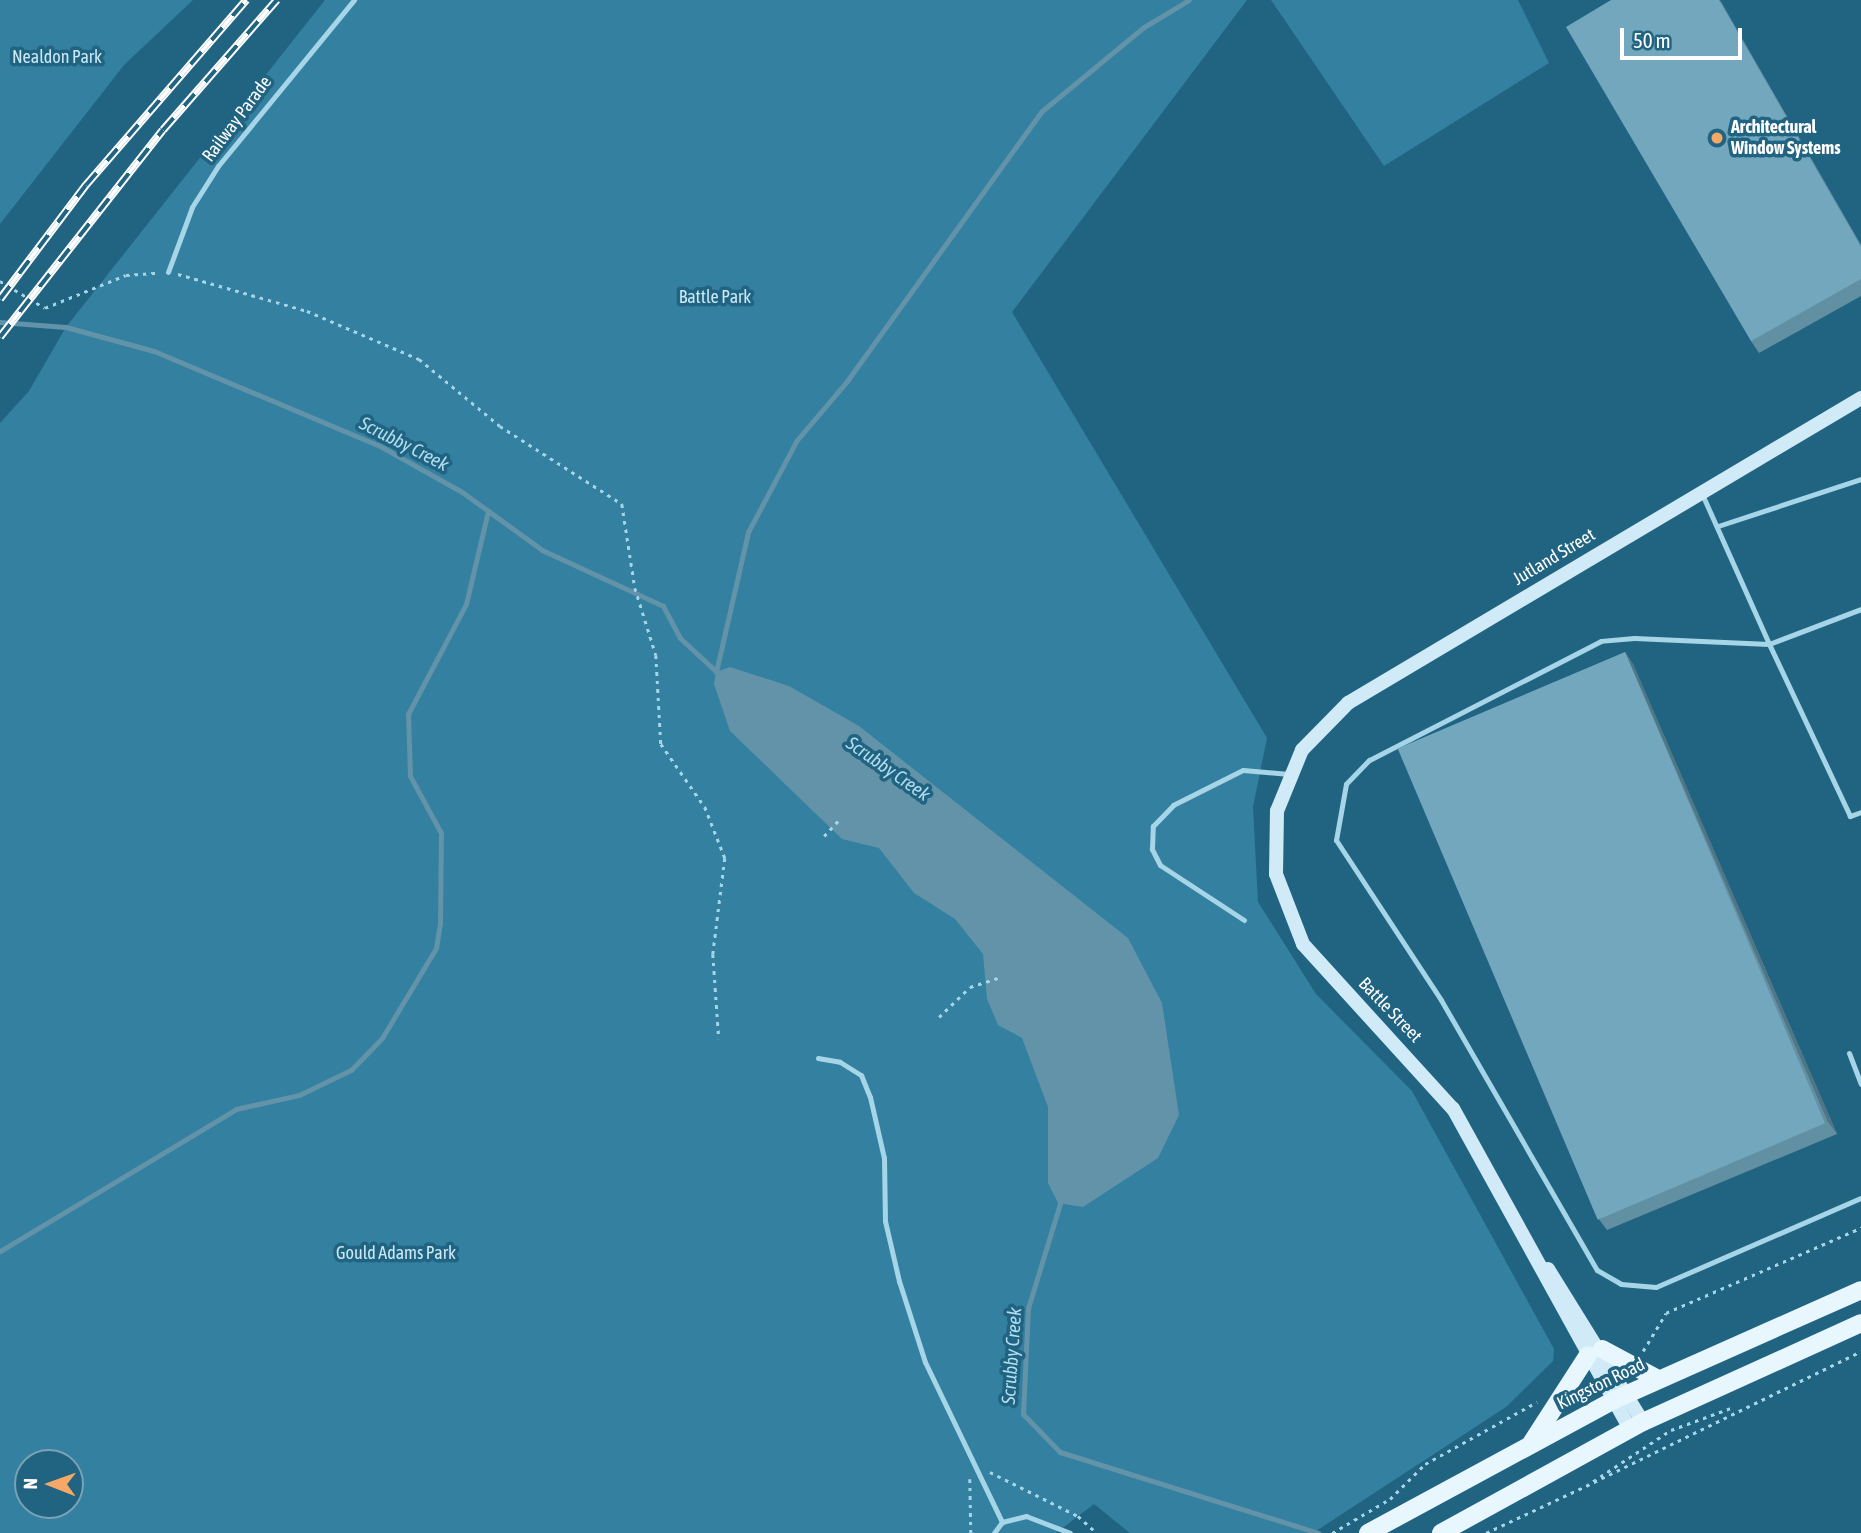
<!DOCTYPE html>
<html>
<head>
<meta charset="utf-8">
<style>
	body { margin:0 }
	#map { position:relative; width:1861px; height:1533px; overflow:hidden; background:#206482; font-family:"Asap Condensed",sans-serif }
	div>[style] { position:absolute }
	.green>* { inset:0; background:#3380a0 }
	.water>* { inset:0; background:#6293a8 }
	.stream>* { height:5px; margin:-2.5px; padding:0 2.5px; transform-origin:2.5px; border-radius:2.5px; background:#6293a8 }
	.path>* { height:2.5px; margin-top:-1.25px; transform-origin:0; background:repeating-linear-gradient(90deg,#a6d5e8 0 3.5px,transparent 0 8.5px) }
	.lane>* { height:5px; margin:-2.5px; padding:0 2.5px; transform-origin:2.5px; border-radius:2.5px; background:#a6d5e8 }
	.secondary>* { height:14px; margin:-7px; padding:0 7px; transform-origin:7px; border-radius:7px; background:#d0ebf7 }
	.primary>* { height:18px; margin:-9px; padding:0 9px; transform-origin:9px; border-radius:9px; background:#e8f6fe }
	.rail>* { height:8px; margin-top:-4px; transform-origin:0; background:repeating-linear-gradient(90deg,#206482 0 16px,#fff 0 32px); box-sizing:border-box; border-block:2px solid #fff }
	.wall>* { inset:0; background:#6290a3 }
	.shaded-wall>* { inset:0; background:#507585; transform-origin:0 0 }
	.building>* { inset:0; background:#72a7be; transform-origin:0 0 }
	.dots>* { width:19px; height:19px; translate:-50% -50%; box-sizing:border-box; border:4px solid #206482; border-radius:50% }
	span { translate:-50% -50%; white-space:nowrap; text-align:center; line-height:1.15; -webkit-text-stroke:7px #206482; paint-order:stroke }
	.park-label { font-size:18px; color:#cae9f6 }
	.street-label { font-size:18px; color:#fff }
	.poi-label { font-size:18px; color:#fff; font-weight:700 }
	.left { translate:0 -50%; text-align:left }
	.water-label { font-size:19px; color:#b1def0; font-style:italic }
	.north { position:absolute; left:14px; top:1449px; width:70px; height:70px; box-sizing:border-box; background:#206482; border:2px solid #79a2b4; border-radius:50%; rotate:271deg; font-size:19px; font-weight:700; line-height:28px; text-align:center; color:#fff }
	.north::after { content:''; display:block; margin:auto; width:24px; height:32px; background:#f6a866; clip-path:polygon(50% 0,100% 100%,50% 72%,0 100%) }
	.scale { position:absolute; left:1620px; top:28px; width:122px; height:32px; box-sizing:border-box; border:4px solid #fff; border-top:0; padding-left:9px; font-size:21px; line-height:24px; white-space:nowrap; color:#fff; -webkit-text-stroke:5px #206482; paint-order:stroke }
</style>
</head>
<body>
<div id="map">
	<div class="green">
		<div style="clip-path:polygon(0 0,193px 0,124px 65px,0 224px)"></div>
		<div style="clip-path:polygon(evenodd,325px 0,1247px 0,1012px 312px,1267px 738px,1253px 807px,1258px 902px,1316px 994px,1412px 1091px,1554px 1349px,1553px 1361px,1506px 1407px,1313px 1533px,1130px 1533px,1094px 1504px,1056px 1533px,0 1533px,0 423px,29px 391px,66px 327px,325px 0,28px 1463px,70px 1463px,70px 1505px,28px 1505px,28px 1463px)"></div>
		<div style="clip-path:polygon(1271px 0,1518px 0,1549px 63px,1384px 166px)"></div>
	</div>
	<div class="water">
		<div style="clip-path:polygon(730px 667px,789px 686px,859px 726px,1128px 938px,1162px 1003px,1179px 1115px,1158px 1158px,1083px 1207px,1058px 1203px,1048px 1183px,1048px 1107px,1022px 1038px,998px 1025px,987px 999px,983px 954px,955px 919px,914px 893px,879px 848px,842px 839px,730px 731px,714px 684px,716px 672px)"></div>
	</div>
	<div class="stream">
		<div style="left:0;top:322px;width:66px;rotate:4.3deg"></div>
		<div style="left:66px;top:327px;width:91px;rotate:15.3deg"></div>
		<div style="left:154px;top:351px;width:245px;rotate:22.8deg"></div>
		<div style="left:380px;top:446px;width:94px;rotate:29.3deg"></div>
		<div style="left:462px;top:492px;width:99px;rotate:35.9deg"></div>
		<div style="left:542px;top:550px;width:133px;rotate:24.8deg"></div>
		<div style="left:663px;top:606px;width:36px;rotate:62deg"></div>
		<div style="left:680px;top:638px;width:54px;rotate:42.8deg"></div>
		<div style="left:716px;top:672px;width:144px;rotate:-77.1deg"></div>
		<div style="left:748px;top:532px;width:104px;rotate:-62deg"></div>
		<div style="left:797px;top:440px;width:77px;rotate:-49.7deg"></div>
		<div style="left:847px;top:381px;width:333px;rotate:-54.2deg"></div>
		<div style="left:1042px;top:111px;width:132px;rotate:-39.5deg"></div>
		<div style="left:1144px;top:27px;width:52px;rotate:-31deg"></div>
		<div style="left:1062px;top:1197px;width:116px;rotate:107deg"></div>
		<div style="left:1028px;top:1308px;width:106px;rotate:92.7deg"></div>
		<div style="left:1023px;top:1414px;width:53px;rotate:45.8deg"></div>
		<div style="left:1060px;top:1452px;width:271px;rotate:17.4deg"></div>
		<div style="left:0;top:1251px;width:275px;rotate:-31deg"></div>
		<div style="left:236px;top:1109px;width:65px;rotate:-12.5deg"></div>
		<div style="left:299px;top:1095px;width:58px;rotate:-25.7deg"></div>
		<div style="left:351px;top:1070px;width:45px;rotate:-45.9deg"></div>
		<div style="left:382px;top:1038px;width:105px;rotate:-59deg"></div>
		<div style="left:436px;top:948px;width:24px;rotate:-81deg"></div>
		<div style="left:440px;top:924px;width:91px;rotate:-89.4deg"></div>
		<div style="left:441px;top:833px;width:65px;rotate:-118.5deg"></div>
		<div style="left:410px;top:776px;width:62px;rotate:-91.8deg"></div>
		<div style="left:408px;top:714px;width:124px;rotate:-62.2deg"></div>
		<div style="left:466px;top:604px;width:96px;rotate:-76.7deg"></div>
	</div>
	<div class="path">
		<div style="left:178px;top:274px;width:134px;rotate:16deg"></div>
		<div style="left:307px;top:311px;width:122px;rotate:23.2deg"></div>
		<div style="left:419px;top:359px;width:105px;rotate:39.6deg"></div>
		<div style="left:500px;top:426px;width:145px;rotate:32.6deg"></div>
		<div style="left:622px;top:504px;width:85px;rotate:81.2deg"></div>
		<div style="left:635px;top:588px;width:70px;rotate:72.6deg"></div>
		<div style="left:656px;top:655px;width:89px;rotate:86.8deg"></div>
		<div style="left:661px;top:744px;width:77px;rotate:55.1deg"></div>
		<div style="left:705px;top:807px;width:55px;rotate:68.6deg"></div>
		<div style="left:725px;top:858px;width:97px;rotate:97.1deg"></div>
		<div style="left:713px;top:954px;width:85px;rotate:86deg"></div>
		<div style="left:0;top:281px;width:52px;rotate:31deg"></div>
		<div style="left:45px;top:308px;width:87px;rotate:-22.2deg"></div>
		<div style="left:126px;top:275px;width:32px;rotate:-4deg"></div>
		<div style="left:824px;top:836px;width:25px;rotate:-47deg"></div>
		<div style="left:939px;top:1017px;width:43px;rotate:-44.1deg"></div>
		<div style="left:970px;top:987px;width:29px;rotate:-18deg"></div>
		<div style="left:1643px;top:1351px;width:44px;rotate:-58.8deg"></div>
		<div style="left:1666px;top:1313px;width:213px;rotate:-23.6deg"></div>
		<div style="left:990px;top:1472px;width:98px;rotate:26.6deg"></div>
		<div style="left:1078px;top:1516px;width:25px;rotate:42deg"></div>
		<div style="left:970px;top:1479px;width:54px;rotate:88.9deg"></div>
		<div style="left:1586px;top:1486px;width:306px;rotate:-26.1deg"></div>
		<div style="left:1332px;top:1533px;width:67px;rotate:-30.4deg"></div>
		<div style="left:1390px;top:1499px;width:49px;rotate:-45deg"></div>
		<div style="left:1425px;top:1464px;width:128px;rotate:-29deg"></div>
		<div style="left:1486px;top:1533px;width:110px;rotate:-25.2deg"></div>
		<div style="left:1586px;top:1486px;width:102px;rotate:-33.4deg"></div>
		<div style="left:1671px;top:1430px;width:67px;rotate:-20.1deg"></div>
	</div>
	<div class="lane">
		<div style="left:168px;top:272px;width:69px;rotate:-69.7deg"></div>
		<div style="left:192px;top:207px;width:49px;rotate:-57.6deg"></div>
		<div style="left:218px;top:166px;width:215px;rotate:-50.7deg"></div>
		<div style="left:1702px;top:494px;width:164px;rotate:65.9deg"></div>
		<div style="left:1769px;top:644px;width:98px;rotate:-20.8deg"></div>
		<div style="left:1718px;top:526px;width:151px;rotate:-18.2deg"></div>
		<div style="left:1861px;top:812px;width:12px;rotate:160deg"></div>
		<div style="left:1850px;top:816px;width:190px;rotate:-115.2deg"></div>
		<div style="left:1769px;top:644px;width:135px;rotate:-177.5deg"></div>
		<div style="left:1634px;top:638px;width:33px;rotate:175deg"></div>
		<div style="left:1601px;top:641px;width:261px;rotate:152.8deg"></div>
		<div style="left:1369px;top:760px;width:33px;rotate:134deg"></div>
		<div style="left:1346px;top:784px;width:57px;rotate:100.1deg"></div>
		<div style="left:1336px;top:840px;width:191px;rotate:56.7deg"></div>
		<div style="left:1441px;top:1000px;width:312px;rotate:60deg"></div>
		<div style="left:1597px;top:1270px;width:28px;rotate:30deg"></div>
		<div style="left:1621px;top:1284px;width:35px;rotate:5deg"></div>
		<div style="left:1656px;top:1287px;width:223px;rotate:-23.5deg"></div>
		<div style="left:1244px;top:920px;width:100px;rotate:-146.8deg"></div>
		<div style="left:1160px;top:865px;width:18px;rotate:-117deg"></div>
		<div style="left:1152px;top:849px;width:23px;rotate:-88deg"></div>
		<div style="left:1153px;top:826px;width:29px;rotate:-46deg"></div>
		<div style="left:1173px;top:805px;width:78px;rotate:-26.6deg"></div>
		<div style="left:1243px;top:770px;width:46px;rotate:5deg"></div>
		<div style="left:1849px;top:1053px;width:33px;rotate:69deg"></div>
		<div style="left:818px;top:1058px;width:22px;rotate:10deg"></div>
		<div style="left:840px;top:1062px;width:25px;rotate:32deg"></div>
		<div style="left:861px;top:1075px;width:24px;rotate:68deg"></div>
		<div style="left:870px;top:1097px;width:63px;rotate:77.1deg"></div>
		<div style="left:884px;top:1158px;width:63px;rotate:89.1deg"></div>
		<div style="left:885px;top:1221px;width:62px;rotate:76.9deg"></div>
		<div style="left:899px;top:1281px;width:85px;rotate:72.2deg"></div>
		<div style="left:925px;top:1362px;width:178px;rotate:64.3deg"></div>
		<div style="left:994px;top:1533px;width:14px;rotate:-54deg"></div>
		<div style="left:1002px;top:1522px;width:25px;rotate:-14deg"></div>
		<div style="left:1026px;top:1516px;width:47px;rotate:21.1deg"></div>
	</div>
	<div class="secondary">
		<div style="left:1548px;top:1269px;width:180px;rotate:58.2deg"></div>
		<div style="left:1630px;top:1429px;width:366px;rotate:-118.9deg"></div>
		<div style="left:1453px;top:1109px;width:223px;rotate:-132.3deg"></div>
		<div style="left:1303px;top:944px;width:75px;rotate:-111.1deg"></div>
		<div style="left:1276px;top:874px;width:63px;rotate:-89.1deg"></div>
		<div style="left:1277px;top:811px;width:66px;rotate:-67.7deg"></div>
		<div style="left:1302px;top:750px;width:66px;rotate:-45.6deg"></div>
		<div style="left:1348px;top:703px;width:597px;rotate:-30.73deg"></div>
	</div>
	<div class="primary">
		<div style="left:1602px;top:1349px;width:64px;rotate:28.2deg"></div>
		<div style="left:1532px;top:1442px;width:103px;rotate:-57.2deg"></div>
		<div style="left:1368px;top:1533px;width:280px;rotate:-28.4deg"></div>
		<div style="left:1614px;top:1400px;width:270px;rotate:-24deg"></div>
		<div style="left:1441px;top:1533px;width:230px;rotate:-28.8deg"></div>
		<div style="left:1643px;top:1422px;width:239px;rotate:-24.4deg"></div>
	</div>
	<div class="rail">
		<div style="left:0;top:299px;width:143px;rotate:-53deg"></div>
		<div style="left:86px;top:185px;width:245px;rotate:-49.1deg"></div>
		<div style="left:0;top:337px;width:263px;rotate:-51.8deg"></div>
		<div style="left:163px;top:130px;width:173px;rotate:-48.8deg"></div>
	</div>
	<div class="wall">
		<div style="clip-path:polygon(1720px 0,1861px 245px,1861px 296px,1759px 353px,1751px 341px)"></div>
		<div style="clip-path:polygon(1625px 652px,1633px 664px,1837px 1134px,1607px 1230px,1598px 1218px)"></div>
	</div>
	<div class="shaded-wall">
		<div style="left:1719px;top:0;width:1px;height:285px"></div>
		<div style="clip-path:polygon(1625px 652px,1633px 664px,1837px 1134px,1828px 1122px)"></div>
	</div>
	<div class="building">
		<div style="clip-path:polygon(1611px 0,1719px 0,1861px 247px,1861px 279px,1751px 341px,1566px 27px)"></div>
		<div style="left:1625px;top:652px;width:512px;height:247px;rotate:67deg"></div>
	</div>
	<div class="dots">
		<div style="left:1717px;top:138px;background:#f6a866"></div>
	</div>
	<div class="park-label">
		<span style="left:57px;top:57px">Nealdon Park</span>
		<span style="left:715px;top:297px">Battle Park</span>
		<span style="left:396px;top:1253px">Gould Adams Park</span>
	</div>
	<div class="street-label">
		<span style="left:237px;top:119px;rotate:-53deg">Railway Parade</span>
		<span style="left:1554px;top:557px;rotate:-31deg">Jutland Street</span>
		<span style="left:1390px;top:1010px;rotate:46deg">Battle Street</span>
		<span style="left:1601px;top:1384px;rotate:-26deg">Kingston Road</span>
	</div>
	<div class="poi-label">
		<span class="left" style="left:1731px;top:138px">Architectural<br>Window Systems</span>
	</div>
	<div class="water-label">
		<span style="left:404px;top:444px;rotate:27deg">Scrubby Creek</span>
		<span style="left:888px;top:769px;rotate:35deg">Scrubby Creek</span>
		<span style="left:1012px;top:1356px;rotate:-86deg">Scrubby Creek</span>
	</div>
	<div class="north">N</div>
	<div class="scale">50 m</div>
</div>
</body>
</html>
